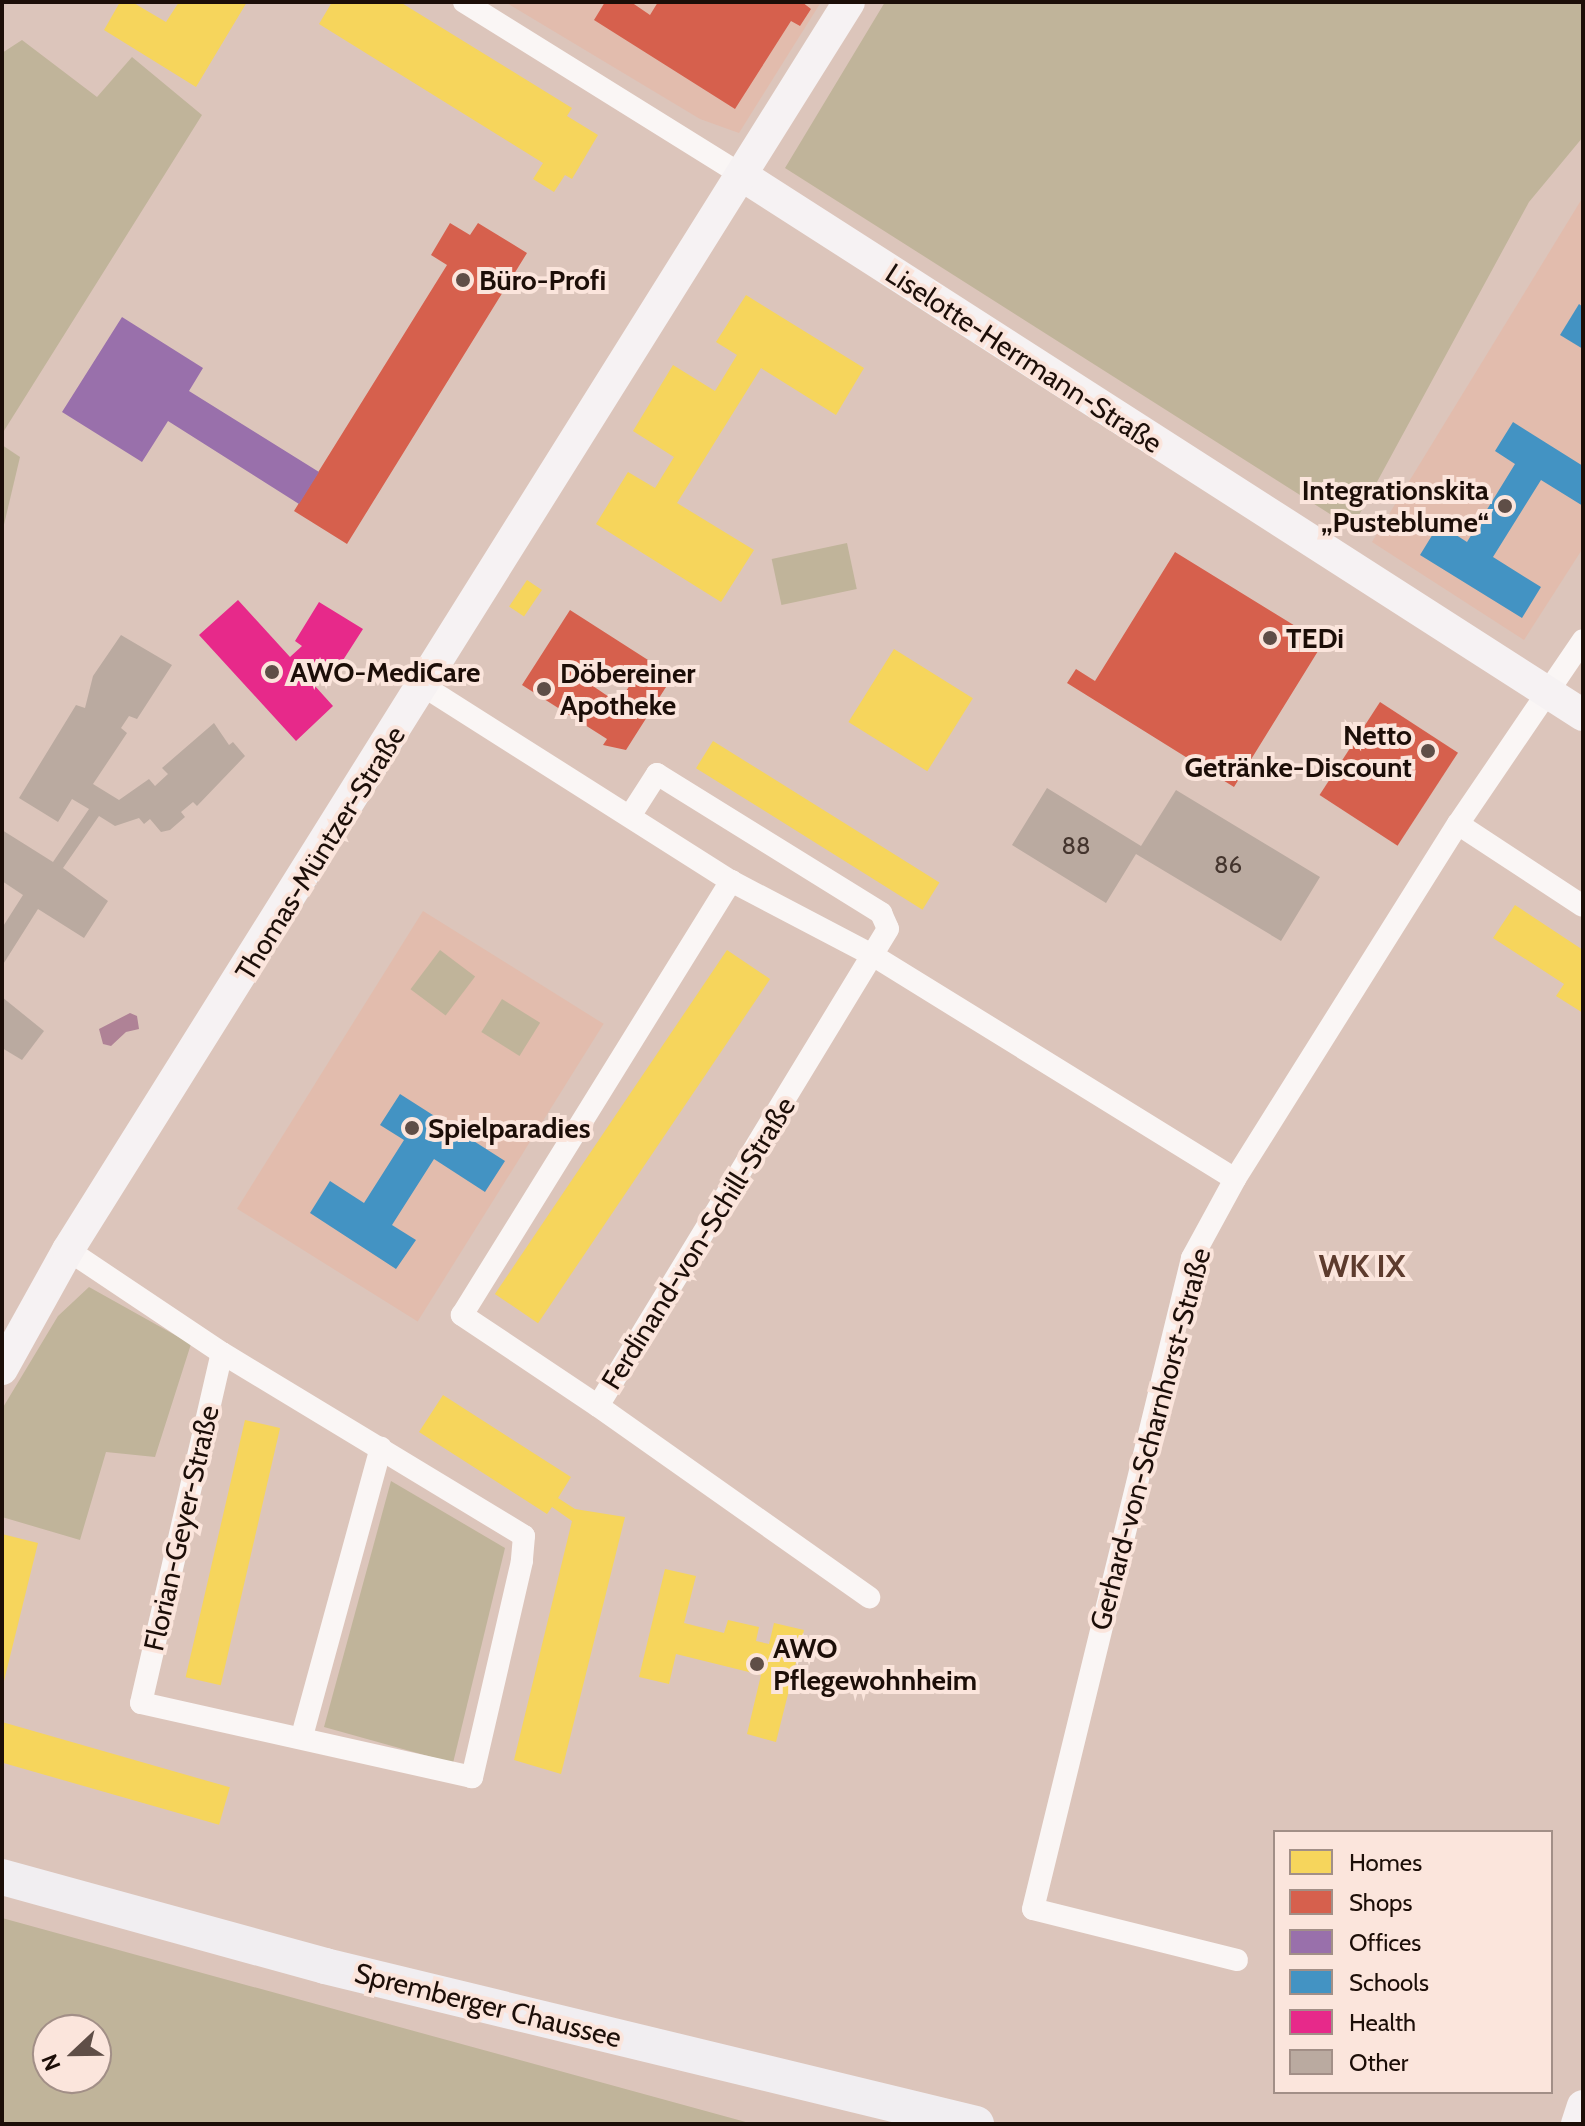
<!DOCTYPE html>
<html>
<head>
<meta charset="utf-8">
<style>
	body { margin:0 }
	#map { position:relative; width:1585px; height:2126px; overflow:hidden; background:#dcc5bb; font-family:Cabin,sans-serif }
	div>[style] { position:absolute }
	.built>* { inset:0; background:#e2bcad; transform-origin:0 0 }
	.green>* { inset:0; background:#c0b49a; transform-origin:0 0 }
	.water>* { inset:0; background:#af8296 }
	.homes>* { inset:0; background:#f6d55c; transform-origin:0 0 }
	.shops>* { inset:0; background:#d6604d; transform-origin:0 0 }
	.offices>* { inset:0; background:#9970ab }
	.schools>* { inset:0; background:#4393c3 }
	.health>* { inset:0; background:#e7298a }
	.building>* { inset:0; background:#baaaa0 }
	.street>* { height:22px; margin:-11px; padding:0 11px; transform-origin:11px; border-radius:11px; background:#faf6f5 }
	.secondary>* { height:32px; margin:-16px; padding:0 16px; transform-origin:16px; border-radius:16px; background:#f6f2f3 }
	.primary>* { height:36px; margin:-18px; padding:0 18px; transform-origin:18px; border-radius:18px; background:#f1eef1 }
	.dots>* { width:22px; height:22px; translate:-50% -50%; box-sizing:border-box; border:4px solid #fbe5dc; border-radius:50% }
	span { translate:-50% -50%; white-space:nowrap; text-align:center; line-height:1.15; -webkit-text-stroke:8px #fbe5dc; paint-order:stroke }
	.number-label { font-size:24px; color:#44352e }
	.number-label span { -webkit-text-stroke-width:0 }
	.poi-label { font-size:28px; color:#1c0e08; font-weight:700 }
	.left { translate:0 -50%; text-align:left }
	.right { translate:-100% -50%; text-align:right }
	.street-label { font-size:28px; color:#1c0e08 }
	.quarter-label { font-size:32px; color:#5d3b2d; font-weight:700 }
	.frame { position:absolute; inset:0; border:4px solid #1c0e08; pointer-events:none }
	.legend { position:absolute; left:1273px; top:1830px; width:280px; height:264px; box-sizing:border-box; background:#fbe5dc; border:2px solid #a28f87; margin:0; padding:10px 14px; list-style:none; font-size:24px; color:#1c0e08 }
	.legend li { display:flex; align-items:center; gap:16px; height:40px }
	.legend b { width:40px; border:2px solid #a28f87 }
	.north { position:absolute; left:32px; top:2014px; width:80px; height:80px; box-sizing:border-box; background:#fbe5dc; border:2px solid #a28f87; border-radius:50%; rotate:248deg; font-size:22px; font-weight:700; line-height:32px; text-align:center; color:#1c0e08 }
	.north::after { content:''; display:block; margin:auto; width:28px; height:36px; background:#5f4e47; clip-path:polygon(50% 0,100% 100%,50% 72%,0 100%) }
</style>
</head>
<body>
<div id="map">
	<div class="built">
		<div style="clip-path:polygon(505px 2px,821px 2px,739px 133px,700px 119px)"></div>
		<div style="clip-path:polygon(1583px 197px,1583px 548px,1524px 640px,1372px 542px)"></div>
		<div style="left:423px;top:911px;width:213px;height:351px;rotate:32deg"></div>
	</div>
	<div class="green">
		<div style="clip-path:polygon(885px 2px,1583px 2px,1583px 137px,1529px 202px,1352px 528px,785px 168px)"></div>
		<div style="clip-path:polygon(22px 40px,97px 97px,132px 57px,202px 115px,2px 434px,2px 53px)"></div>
		<div style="clip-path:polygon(2px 445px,20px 457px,2px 533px)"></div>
		<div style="left:847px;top:543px;width:47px;height:77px;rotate:78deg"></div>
		<div style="left:440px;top:950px;width:44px;height:49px;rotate:37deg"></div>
		<div style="left:502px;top:999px;width:45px;height:39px;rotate:32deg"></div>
		<div style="clip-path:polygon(89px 1287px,191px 1344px,155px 1457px,106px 1452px,80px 1540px,2px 1517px,2px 1409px,58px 1316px)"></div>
		<div style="clip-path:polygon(391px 1481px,505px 1548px,453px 1763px,324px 1727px)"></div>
		<div style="clip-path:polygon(evenodd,2px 1918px,753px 2124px,2px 2124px,2px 1918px,48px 2030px,96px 2030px,96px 2078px,48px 2078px,48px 2030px)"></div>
	</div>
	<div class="water">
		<div style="clip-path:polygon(130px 1013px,137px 1016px,139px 1029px,126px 1032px,111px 1046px,103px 1044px,99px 1029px)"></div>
	</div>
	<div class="homes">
		<div style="clip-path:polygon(120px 2px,132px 2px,166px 22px,179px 2px,247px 2px,196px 87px,104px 30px)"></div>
		<div style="clip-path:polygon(332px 2px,400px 2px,572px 108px,567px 116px,598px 135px,572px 179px,565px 175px,554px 192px,533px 179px,543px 163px,319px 24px)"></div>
		<div style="clip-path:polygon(746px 295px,864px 368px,836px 415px,761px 368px,677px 503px,754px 550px,721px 602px,596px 524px,628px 472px,655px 488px,674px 457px,633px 431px,673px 365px,715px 391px,737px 355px,716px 342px)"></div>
		<div style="left:527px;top:580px;width:18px;height:32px;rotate:34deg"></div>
		<div style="left:894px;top:649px;width:93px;height:86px;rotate:32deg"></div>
		<div style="left:713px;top:741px;width:267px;height:32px;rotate:32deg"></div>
		<div style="clip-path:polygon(1515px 905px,1583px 950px,1583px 1013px,1556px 996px,1564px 984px,1493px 938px)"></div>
		<div style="left:727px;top:950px;width:52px;height:415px;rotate:34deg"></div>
		<div style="clip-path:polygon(443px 1395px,571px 1477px,558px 1498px,575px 1509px,625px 1517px,561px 1774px,514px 1760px,572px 1521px,552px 1507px,547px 1514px,419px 1432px)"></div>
		<div style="left:245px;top:1420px;width:36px;height:264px;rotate:13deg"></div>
		<div style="clip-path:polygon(2px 1534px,38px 1543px,3px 1685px,2px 1685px)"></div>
		<div style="clip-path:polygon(665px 1569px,696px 1576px,684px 1623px,724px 1633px,728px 1620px,759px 1627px,756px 1641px,769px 1644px,774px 1623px,804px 1630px,776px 1742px,747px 1734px,761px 1675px,676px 1654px,669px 1684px,639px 1677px)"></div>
		<div style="left:2px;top:1722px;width:237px;height:39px;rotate:16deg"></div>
	</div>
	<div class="shops">
		<div style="clip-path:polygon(605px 2px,631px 2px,650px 15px,658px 2px,802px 2px,811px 9px,800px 26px,791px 21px,735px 109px,594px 20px)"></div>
		<div style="clip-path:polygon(450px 223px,470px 235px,478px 223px,527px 253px,347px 544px,294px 511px,447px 265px,431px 255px)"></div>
		<div style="clip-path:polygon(1175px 552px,1323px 643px,1234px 787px,1067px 683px,1076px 669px,1095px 681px)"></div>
		<div style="clip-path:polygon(evenodd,570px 610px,673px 676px,626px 750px,603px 745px,607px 739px,522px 685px,570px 610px,597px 659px,632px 682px,618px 703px,584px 680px,597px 659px)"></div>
		<div style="left:1380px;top:702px;width:93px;height:111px;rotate:33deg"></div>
	</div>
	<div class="offices">
		<div style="clip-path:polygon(122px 317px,203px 368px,189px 391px,319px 472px,299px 504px,168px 421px,142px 462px,62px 412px)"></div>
	</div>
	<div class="schools">
		<div style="clip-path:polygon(1579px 304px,1583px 307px,1583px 349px,1560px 335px)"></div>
		<div style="clip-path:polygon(1513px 422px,1583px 466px,1583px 506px,1541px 480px,1493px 557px,1541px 587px,1522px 618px,1420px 555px,1439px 524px,1467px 542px,1515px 464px,1495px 451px)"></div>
		<div style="clip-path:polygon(400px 1094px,505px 1161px,485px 1192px,434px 1159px,392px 1225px,416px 1240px,396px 1269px,310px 1213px,330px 1181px,364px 1203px,404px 1140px,380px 1125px)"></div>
	</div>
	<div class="health">
		<div style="clip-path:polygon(238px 600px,290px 657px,302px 646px,295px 641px,319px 602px,363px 629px,338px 668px,323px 660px,306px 676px,333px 706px,296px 741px,199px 635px)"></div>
	</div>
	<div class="building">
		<div style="clip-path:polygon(121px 635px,172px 665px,137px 719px,129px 716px,121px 728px,127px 733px,93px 784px,119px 800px,149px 779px,155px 786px,168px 774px,162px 768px,214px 723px,229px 745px,233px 742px,245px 756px,197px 806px,193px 802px,181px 812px,185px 817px,170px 830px,161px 832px,150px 819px,144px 824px,139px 818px,115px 826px,99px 816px,63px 868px,108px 901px,84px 938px,38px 909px,2px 966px,2px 928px,23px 895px,2px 881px,2px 830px,53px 862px,89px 809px,72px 799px,58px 822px,19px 798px,76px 705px,85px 708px,93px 676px)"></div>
		<div style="clip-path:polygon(1047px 788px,1141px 846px,1176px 790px,1320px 877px,1281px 941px,1136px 854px,1106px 903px,1012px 845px)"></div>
		<div style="clip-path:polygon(2px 997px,44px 1031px,22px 1060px,2px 1048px)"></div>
	</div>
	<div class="street">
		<div style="left:464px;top:2px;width:329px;rotate:31.9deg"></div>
		<div style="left:425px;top:687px;width:362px;rotate:32.4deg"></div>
		<div style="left:731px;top:881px;width:161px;rotate:27.7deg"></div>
		<div style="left:874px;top:956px;width:424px;rotate:31.7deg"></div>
		<div style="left:630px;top:816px;width:50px;rotate:-57.3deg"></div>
		<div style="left:657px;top:774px;width:264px;rotate:31.8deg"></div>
		<div style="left:881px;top:913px;width:17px;rotate:66deg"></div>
		<div style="left:888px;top:929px;width:558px;rotate:121.3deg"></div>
		<div style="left:598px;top:1406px;width:164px;rotate:-146.2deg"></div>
		<div style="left:462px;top:1315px;width:511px;rotate:-58.21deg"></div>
		<div style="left:1458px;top:824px;width:149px;rotate:33.3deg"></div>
		<div style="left:68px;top:1250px;width:185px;rotate:33.8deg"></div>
		<div style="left:222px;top:1353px;width:353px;rotate:31.2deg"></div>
		<div style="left:524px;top:1536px;width:25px;rotate:95deg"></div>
		<div style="left:522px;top:1561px;width:222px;rotate:103deg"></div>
		<div style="left:472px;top:1777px;width:339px;rotate:-167.4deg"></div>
		<div style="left:141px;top:1703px;width:359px;rotate:-77deg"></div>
		<div style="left:598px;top:1406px;width:332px;rotate:35.2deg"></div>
		<div style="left:302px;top:1736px;width:299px;rotate:-74.7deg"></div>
		<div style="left:1237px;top:1960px;width:210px;rotate:-166deg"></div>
		<div style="left:1033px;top:1909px;width:670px;rotate:-76.27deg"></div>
		<div style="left:1192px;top:1258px;width:90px;rotate:-61.4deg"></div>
		<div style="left:1235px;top:1179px;width:419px;rotate:-57.9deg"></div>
		<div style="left:1458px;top:824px;width:222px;rotate:-55.8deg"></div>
	</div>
	<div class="secondary">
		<div style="left:743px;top:176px;width:998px;rotate:32.69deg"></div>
		<div style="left:2px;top:1369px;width:136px;rotate:-61deg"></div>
		<div style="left:68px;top:1250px;width:1472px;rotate:-57.96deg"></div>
		<div style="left:1577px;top:2124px;width:19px;rotate:-72deg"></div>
	</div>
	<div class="primary">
		<div style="left:2px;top:1877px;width:335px;rotate:15.4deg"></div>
		<div style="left:325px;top:1966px;width:670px;rotate:13.64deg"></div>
	</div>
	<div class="dots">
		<div style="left:463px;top:280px;background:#5f4e47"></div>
		<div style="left:1505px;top:506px;background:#5f4e47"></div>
		<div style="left:1270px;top:638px;background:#5f4e47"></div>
		<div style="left:272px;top:672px;background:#5f4e47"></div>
		<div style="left:544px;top:689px;background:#5f4e47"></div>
		<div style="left:1428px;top:751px;background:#5f4e47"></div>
		<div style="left:412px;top:1128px;background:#5f4e47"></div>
		<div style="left:757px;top:1664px;background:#5f4e47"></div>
	</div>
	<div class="number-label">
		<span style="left:1076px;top:846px">88</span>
		<span style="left:1228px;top:865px">86</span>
	</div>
	<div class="poi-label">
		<span class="left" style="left:479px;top:280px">Büro-Profi</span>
		<span class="right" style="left:1489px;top:506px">Integrationskita<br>„Pusteblume“</span>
		<span class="left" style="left:1286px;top:638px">TEDi</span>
		<span class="left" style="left:290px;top:672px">AWO-MediCare</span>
		<span class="left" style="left:560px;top:689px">Döbereiner<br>Apotheke</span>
		<span class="right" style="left:1412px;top:751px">Netto<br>Getränke-Discount</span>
		<span class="left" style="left:428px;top:1128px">Spielparadies</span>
		<span class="left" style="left:773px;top:1664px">AWO<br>Pflegewohnheim</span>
	</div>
	<div class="street-label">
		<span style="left:1024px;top:358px;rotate:33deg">Liselotte-Herrmann-Straße</span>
		<span style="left:320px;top:853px;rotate:-58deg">Thomas-Müntzer-Straße</span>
		<span style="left:698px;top:1243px;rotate:-58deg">Ferdinand-von-Schill-Straße</span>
		<span style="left:1150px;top:1439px;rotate:-75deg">Gerhard-von-Scharnhorst-Straße</span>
		<span style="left:181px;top:1528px;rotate:-77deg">Florian-Geyer-Straße</span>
		<span style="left:488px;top:2005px;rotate:14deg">Spremberger Chaussee</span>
	</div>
	<div class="quarter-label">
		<span style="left:1362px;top:1266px">WK IX</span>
	</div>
	<div class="frame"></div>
	<ul class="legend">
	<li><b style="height:22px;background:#f6d55c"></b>Homes</li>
	<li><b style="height:22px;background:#d6604d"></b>Shops</li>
	<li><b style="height:22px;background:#9970ab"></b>Offices</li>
	<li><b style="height:22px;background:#4393c3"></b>Schools</li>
	<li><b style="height:22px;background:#e7298a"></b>Health</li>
	<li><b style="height:22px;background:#baaaa0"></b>Other</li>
	</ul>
	<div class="north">N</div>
</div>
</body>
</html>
